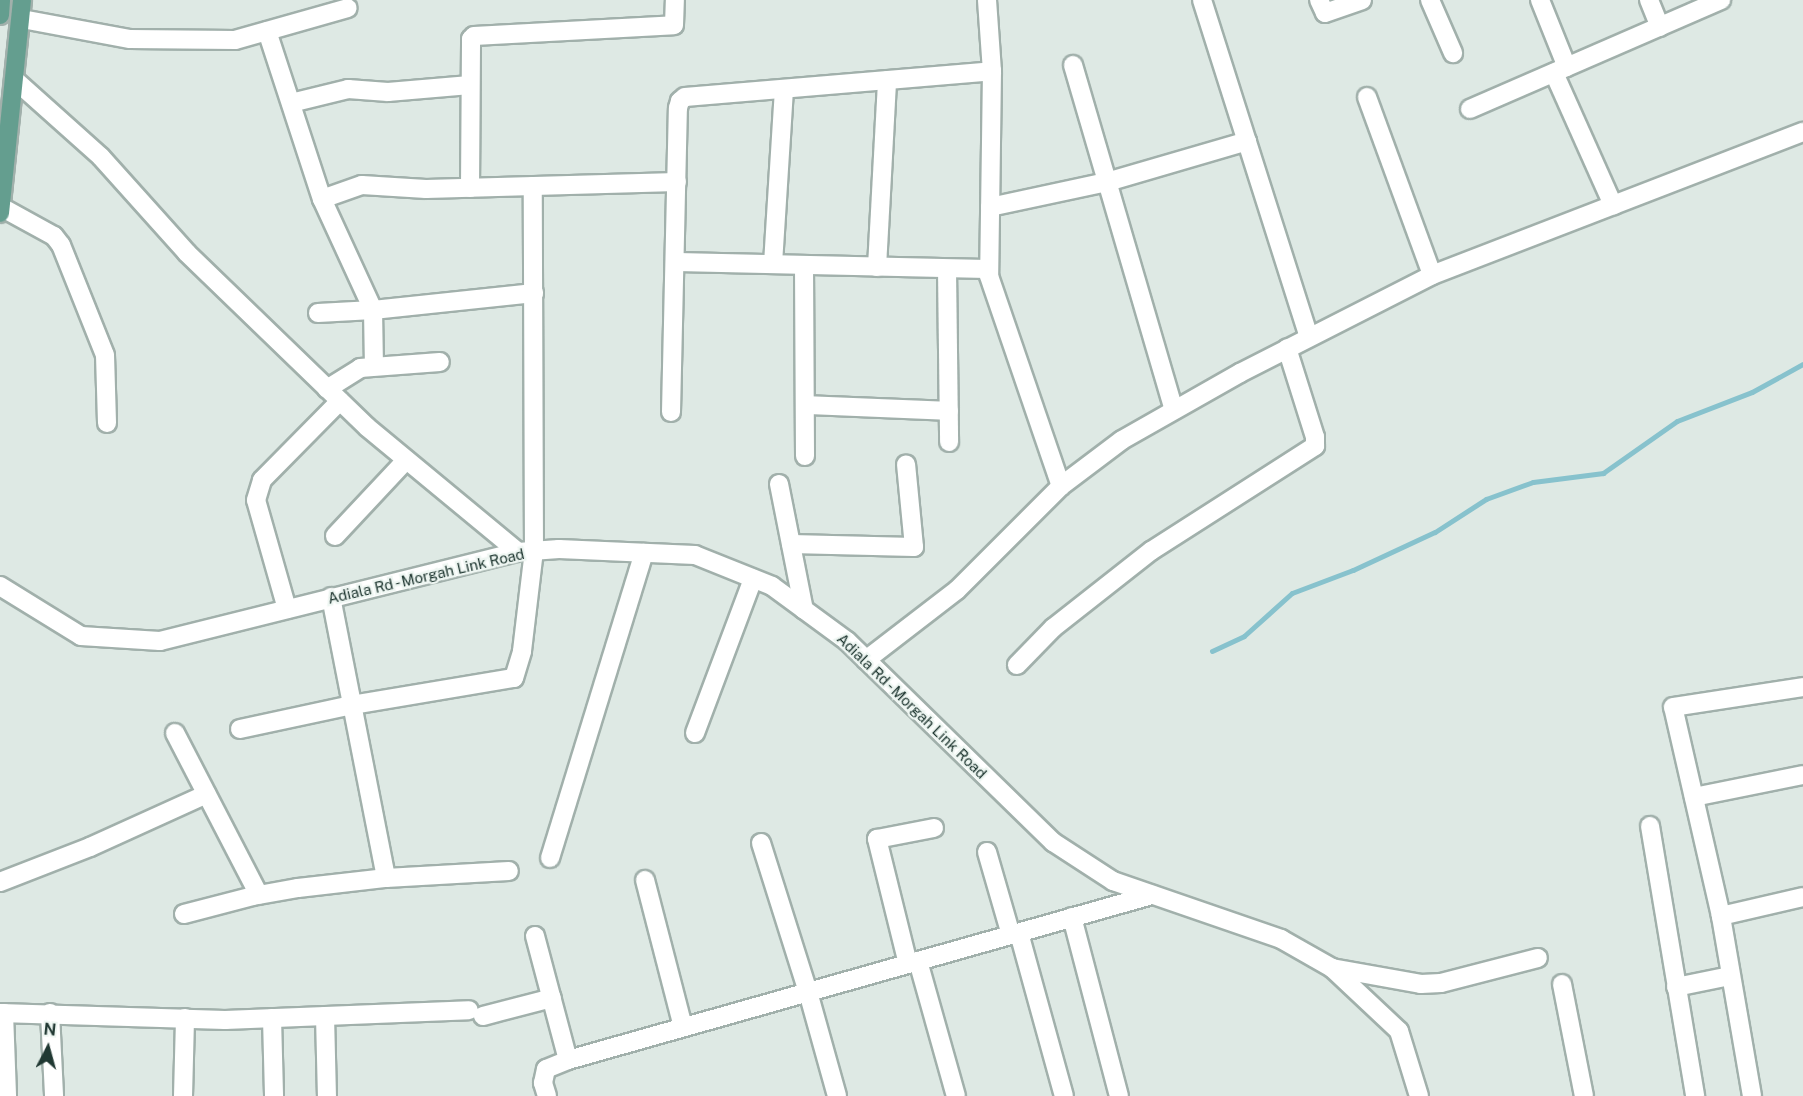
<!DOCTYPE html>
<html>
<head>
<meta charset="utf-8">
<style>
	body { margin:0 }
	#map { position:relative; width:1803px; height:1096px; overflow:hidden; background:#dee9e4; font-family:"Public Sans",sans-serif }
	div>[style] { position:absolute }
	.stream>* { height:5px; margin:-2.5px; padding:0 2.5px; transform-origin:2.5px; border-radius:2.5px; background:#87c2cd }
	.roads { filter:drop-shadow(2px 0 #a1b0ab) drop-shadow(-2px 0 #a1b0ab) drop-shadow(0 2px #a1b0ab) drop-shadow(0 -2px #a1b0ab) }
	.street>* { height:18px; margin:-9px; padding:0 9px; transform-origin:9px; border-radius:9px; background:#fff }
	.primary>* { height:18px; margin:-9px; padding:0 9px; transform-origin:9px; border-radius:9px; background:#649e8f }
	span { translate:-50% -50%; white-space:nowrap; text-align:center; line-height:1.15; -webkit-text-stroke:4.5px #eef6f2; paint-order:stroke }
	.street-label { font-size:15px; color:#203832 }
	.north { position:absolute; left:18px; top:1018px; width:60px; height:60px; -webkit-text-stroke:4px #eef6f2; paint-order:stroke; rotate:6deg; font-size:16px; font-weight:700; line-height:24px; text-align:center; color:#203832 }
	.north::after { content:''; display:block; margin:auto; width:21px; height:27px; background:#203832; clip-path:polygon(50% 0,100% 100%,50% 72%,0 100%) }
</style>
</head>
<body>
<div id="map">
	<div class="stream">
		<div style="left:1212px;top:651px;width:35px;rotate:-25deg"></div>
		<div style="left:1244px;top:636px;width:64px;rotate:-41.9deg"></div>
		<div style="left:1292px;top:593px;width:65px;rotate:-20.7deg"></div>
		<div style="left:1353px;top:570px;width:90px;rotate:-24.9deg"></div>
		<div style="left:1435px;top:532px;width:61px;rotate:-32.9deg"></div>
		<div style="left:1486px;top:499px;width:50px;rotate:-19.9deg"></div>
		<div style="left:1533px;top:482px;width:71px;rotate:-7.3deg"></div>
		<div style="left:1603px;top:473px;width:90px;rotate:-35.1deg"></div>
		<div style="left:1677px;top:421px;width:80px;rotate:-21.1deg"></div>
		<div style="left:1752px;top:392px;width:58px;rotate:-28.8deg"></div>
	</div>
	<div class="roads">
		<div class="street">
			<div style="left:987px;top:0;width:71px;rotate:86deg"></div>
			<div style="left:992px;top:71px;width:205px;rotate:90.8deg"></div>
			<div style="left:989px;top:276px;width:222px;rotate:71.1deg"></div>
			<div style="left:1202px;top:0;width:354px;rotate:72.4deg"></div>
			<div style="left:1319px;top:0;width:14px;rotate:65deg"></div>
			<div style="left:1325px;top:13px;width:39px;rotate:-19deg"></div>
			<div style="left:1430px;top:0;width:58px;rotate:66.5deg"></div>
			<div style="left:1540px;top:0;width:72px;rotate:68.1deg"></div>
			<div style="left:1649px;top:0;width:29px;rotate:68deg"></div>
			<div style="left:22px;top:19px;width:110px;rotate:10.5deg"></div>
			<div style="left:130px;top:39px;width:105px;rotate:0.5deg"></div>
			<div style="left:235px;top:40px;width:117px;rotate:-15.8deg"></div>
			<div style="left:267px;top:31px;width:177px;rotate:71.9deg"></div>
			<div style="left:322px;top:199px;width:122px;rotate:65.3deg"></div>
			<div style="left:373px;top:310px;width:55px;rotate:89deg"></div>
			<div style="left:1073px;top:65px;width:359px;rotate:73.7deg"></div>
			<div style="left:1554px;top:73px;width:145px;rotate:65.9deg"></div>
			<div style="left:15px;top:80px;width:115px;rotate:41.8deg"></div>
			<div style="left:101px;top:157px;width:129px;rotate:48.1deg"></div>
			<div style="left:187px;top:253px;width:250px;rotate:44deg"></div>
			<div style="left:367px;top:427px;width:196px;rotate:39.6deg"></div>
			<div style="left:1367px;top:97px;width:189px;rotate:69.9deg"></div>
			<div style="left:291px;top:103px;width:59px;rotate:-13.8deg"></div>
			<div style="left:348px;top:89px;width:40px;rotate:4.3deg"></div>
			<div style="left:388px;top:92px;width:82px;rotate:-4.9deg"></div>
			<div style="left:1470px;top:109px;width:274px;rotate:-23.5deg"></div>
			<div style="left:470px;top:188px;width:149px;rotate:-89.6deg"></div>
			<div style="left:471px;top:39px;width:4px;rotate:-45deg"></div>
			<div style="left:474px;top:36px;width:200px;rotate:-3.1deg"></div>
			<div style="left:674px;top:25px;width:25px;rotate:-88deg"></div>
			<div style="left:322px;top:199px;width:42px;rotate:-19.3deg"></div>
			<div style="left:362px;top:185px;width:64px;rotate:3.6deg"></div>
			<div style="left:426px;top:189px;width:251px;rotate:-1.6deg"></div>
			<div style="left:1px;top:207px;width:60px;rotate:28.7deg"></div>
			<div style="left:54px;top:236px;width:11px;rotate:52deg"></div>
			<div style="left:61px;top:245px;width:118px;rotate:68.2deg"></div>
			<div style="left:105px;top:355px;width:68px;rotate:88.3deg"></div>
			<div style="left:990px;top:207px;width:120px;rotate:-12.1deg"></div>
			<div style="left:1107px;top:182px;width:146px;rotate:-16.3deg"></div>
			<div style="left:675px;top:262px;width:314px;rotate:1.3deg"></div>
			<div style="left:773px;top:264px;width:175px;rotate:-86.4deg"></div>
			<div style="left:804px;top:265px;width:191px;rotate:89.7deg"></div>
			<div style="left:877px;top:267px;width:187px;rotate:-86.9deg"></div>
			<div style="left:947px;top:269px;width:173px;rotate:89.3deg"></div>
			<div style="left:318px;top:313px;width:55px;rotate:-3.1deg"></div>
			<div style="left:373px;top:310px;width:162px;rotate:-6deg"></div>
			<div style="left:327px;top:389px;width:39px;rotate:-32deg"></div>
			<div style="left:360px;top:368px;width:80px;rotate:-4.3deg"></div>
			<div style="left:806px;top:405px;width:143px;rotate:2.4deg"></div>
			<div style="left:671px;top:412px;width:304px;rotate:-88.7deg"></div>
			<div style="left:678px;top:108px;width:7px;rotate:-74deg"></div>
			<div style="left:680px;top:101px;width:6px;rotate:-39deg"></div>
			<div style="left:685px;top:97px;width:308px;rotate:-4.8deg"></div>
			<div style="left:779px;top:484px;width:128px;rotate:78.8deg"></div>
			<div style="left:335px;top:536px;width:104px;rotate:-46.9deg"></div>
			<div style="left:791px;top:544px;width:123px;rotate:1.4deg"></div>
			<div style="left:914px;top:547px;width:83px;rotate:-95.5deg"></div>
			<div style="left:0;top:586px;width:95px;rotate:31.7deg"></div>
			<div style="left:81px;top:636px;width:79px;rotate:3.6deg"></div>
			<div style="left:160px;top:641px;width:369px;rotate:-14deg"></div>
			<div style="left:518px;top:552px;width:41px;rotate:-4.2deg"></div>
			<div style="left:559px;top:549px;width:136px;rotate:2.5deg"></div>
			<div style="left:695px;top:555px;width:83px;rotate:21.9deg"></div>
			<div style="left:772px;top:586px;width:93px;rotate:36.3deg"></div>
			<div style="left:847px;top:641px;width:288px;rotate:44.3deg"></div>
			<div style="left:1053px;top:842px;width:72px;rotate:33deg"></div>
			<div style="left:1113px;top:881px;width:178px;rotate:19deg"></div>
			<div style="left:1281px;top:939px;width:59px;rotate:29.6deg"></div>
			<div style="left:1332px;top:968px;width:92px;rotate:43.2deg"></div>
			<div style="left:1399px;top:1031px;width:68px;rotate:72.9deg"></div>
			<div style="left:331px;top:597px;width:286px;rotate:78.9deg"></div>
			<div style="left:287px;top:609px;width:113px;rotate:-105.9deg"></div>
			<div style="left:256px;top:500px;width:21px;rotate:-73deg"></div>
			<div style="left:262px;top:480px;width:111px;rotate:-45.4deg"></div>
			<div style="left:866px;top:660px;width:115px;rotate:-37.6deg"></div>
			<div style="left:957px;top:590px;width:147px;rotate:-45deg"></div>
			<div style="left:1061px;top:486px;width:76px;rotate:-37deg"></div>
			<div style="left:1122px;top:440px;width:136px;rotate:-29.6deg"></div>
			<div style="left:1240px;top:373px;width:216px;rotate:-27deg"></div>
			<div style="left:1432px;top:275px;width:398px;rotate:-21.1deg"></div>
			<div style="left:1017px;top:665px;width:52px;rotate:-45.8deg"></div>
			<div style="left:1053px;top:628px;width:125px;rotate:-38.2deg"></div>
			<div style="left:1151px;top:551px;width:195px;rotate:-32.6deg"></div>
			<div style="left:1315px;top:446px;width:9px;rotate:-90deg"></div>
			<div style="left:1315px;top:437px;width:93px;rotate:-107.5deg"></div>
			<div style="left:240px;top:729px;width:115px;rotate:-12.1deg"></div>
			<div style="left:352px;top:705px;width:164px;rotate:-9.5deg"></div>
			<div style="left:514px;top:678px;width:28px;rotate:-73deg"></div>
			<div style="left:522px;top:651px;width:101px;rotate:-83.2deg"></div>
			<div style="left:534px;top:551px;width:365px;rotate:-90.2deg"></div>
			<div style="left:175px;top:733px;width:182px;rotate:62.6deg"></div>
			<div style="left:695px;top:733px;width:165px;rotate:-69.4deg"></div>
			<div style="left:1694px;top:797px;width:111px;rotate:-11.4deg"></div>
			<div style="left:1650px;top:826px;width:274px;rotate:80.5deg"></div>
			<div style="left:761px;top:843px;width:156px;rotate:72.5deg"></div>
			<div style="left:808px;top:992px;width:108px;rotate:74.4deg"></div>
			<div style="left:987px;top:852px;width:86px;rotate:73.9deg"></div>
			<div style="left:550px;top:858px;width:319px;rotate:-72.9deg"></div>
			<div style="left:645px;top:880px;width:152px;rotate:75.5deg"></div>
			<div style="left:0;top:882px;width:97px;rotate:-21.3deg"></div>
			<div style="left:90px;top:847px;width:128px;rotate:-24.4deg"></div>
			<div style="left:184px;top:914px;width:71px;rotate:-14.6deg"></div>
			<div style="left:253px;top:896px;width:46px;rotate:-10.1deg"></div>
			<div style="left:298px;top:888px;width:89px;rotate:-6.5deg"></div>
			<div style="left:386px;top:878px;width:123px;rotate:-3.3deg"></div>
			<div style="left:1721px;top:916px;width:84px;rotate:-13deg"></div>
			<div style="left:1072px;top:917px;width:185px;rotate:75.3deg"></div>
			<div style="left:1019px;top:933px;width:169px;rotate:74.6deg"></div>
			<div style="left:535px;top:936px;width:128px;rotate:75.1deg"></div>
			<div style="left:918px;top:961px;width:140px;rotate:74.3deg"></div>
			<div style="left:908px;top:964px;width:129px;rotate:-103.9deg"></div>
			<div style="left:877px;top:839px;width:58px;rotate:-10.9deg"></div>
			<div style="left:1332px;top:968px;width:90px;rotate:10.2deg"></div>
			<div style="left:1421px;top:984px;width:20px;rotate:-3deg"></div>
			<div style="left:1441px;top:983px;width:100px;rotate:-14.5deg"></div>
			<div style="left:1562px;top:984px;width:114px;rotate:78.9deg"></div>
			<div style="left:1676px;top:987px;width:55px;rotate:-11.5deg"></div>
			<div style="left:0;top:1013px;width:225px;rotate:1.8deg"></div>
			<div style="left:225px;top:1020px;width:244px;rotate:-2.3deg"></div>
			<div style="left:4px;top:1013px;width:83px;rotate:87.9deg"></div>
			<div style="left:50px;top:1013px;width:83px;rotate:87.2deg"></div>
			<div style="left:325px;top:1016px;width:80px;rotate:88.6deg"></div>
			<div style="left:483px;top:1016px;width:71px;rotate:-14.6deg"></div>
			<div style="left:272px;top:1018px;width:78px;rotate:88.5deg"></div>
			<div style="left:183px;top:1096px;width:78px;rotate:-88.5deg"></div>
			<div style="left:547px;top:1096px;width:14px;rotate:-107deg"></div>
			<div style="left:543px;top:1083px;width:14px;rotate:-78deg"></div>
			<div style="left:546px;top:1069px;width:24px;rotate:-22deg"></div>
			<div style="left:568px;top:1060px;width:607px;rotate:-15.78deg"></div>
			<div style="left:1752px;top:1096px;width:183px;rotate:-99.8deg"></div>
			<div style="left:1721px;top:916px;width:214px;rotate:-102.9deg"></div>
			<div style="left:1673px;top:707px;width:132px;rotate:-8.7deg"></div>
		</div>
		<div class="primary">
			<div style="left:0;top:15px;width:15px;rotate:-86deg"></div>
			<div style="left:0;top:213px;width:214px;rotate:-84.1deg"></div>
		</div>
	</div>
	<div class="street-label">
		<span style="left:426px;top:576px;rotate:-13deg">Adiala Rd - Morgah Link Road</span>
		<span style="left:912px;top:706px;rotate:44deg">Adiala Rd - Morgah Link Road</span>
	</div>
	<div class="north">N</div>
</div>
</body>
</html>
